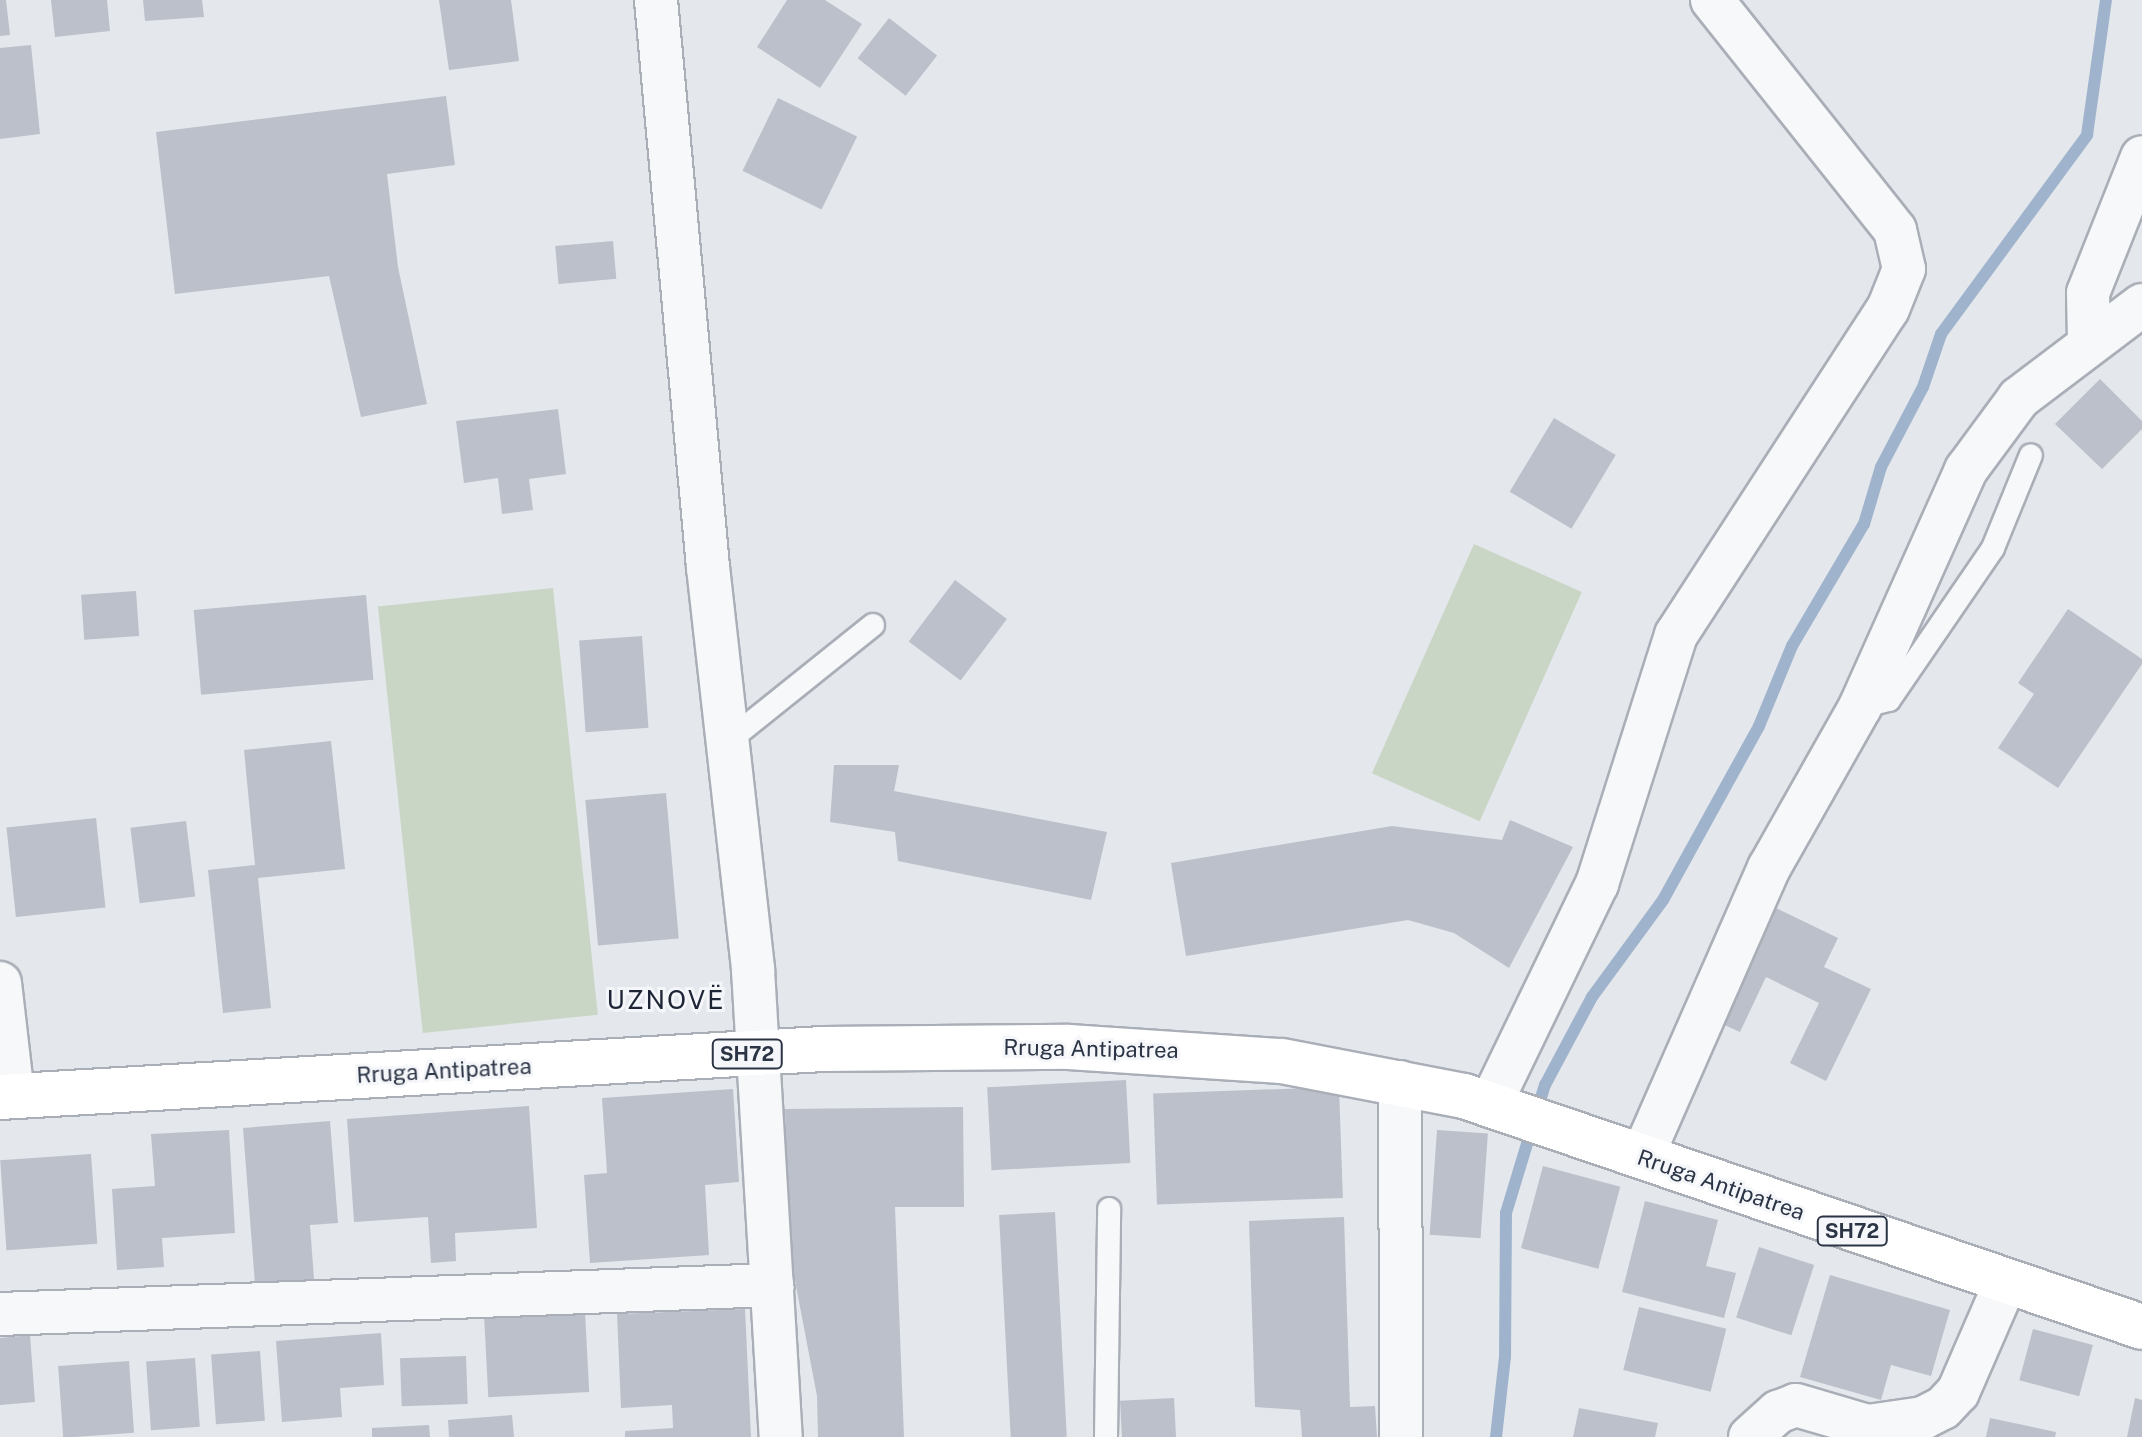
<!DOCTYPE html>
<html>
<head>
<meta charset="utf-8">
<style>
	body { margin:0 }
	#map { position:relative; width:2142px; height:1437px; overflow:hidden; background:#e4e7ec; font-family:"Public Sans",sans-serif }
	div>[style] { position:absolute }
	.green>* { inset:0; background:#c9d6c5; transform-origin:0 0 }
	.stream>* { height:12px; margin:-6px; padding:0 6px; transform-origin:6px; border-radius:6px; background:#9fb4cc }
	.building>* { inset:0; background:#bbc0ca; transform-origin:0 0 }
	.roads { filter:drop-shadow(2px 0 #a9aeb7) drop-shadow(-2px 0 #a9aeb7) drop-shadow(0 2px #a9aeb7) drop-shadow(0 -2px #a9aeb7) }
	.lane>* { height:22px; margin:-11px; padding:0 11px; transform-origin:11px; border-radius:11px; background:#f7f8fa }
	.street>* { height:42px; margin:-21px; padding:0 21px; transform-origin:21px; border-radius:21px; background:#f7f8fa }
	.primary>* { height:44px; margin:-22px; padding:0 22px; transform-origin:22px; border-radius:22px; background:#fff }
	span { translate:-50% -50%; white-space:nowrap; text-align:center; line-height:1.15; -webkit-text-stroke:6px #f4f6f9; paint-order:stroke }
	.shield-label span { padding:2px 6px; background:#f4f6f9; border:2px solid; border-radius:6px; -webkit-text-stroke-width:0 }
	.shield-label { font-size:20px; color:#2b3445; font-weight:700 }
	.street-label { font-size:22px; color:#2b3445 }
	.quarter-label { font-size:26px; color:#1d2536; letter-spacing:2px }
</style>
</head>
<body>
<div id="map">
	<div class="green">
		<div style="left:1474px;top:544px;width:118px;height:251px;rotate:24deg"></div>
		<div style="left:553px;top:588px;width:429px;height:176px;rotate:84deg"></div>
	</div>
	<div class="stream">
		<div style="left:1496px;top:1437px;width:81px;rotate:-83.6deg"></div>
		<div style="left:1505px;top:1357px;width:144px;rotate:-89.6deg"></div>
		<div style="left:1506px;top:1213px;width:134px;rotate:-73.1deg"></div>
		<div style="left:1545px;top:1085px;width:100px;rotate:-61.9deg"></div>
		<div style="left:1592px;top:997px;width:120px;rotate:-53.8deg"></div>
		<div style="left:1663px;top:900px;width:199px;rotate:-61.1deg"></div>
		<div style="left:1759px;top:726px;width:87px;rotate:-67.6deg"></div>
		<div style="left:1792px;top:646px;width:142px;rotate:-59.5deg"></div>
		<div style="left:1864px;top:524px;width:59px;rotate:-73.4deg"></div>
		<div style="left:1881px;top:467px;width:90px;rotate:-62.3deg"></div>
		<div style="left:1923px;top:387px;width:56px;rotate:-71.2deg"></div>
		<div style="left:1941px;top:334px;width:247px;rotate:-53.7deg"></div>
		<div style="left:2087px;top:135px;width:136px;rotate:-82deg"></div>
	</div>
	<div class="building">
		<div style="clip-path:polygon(0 0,6px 0,10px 35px,0 36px)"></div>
		<div style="clip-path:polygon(51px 0,107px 0,110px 31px,55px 37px)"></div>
		<div style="clip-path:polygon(143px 0,202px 0,204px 17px,145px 21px)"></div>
		<div style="clip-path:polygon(439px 0,511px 0,519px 61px,449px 70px)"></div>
		<div style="clip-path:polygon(787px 0,825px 0,862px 24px,820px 88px,757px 47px)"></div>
		<div style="left:889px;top:18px;width:61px;height:51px;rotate:38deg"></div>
		<div style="clip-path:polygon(31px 45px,40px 134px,0 139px,0 48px)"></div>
		<div style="clip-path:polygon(446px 96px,455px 165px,387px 174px,398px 267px,427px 404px,361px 417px,329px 276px,175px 294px,156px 132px)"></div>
		<div style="left:778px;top:98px;width:88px;height:81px;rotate:26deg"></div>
		<div style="left:613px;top:241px;width:38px;height:58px;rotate:85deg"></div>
		<div style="clip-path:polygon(2100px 379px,2142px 421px,2142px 429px,2102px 469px,2055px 424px)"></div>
		<div style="clip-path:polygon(558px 409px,566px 474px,529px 479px,533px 510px,502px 514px,498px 478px,464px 483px,456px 421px)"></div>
		<div style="left:1554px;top:418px;width:72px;height:86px;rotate:31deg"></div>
		<div style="left:955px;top:580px;width:65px;height:77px;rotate:37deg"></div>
		<div style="left:136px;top:591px;width:45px;height:55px;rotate:86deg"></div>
		<div style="left:366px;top:595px;width:85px;height:173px;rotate:85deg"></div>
		<div style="clip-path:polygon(2068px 609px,2142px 659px,2142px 664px,2058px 788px,1998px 748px,2034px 694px,2018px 683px)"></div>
		<div style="left:642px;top:636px;width:92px;height:63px;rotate:86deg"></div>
		<div style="clip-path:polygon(331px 741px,345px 869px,258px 878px,271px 1008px,223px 1013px,208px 870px,255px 865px,244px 750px)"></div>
		<div style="clip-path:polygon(834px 765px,899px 765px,894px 791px,1107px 832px,1091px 900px,898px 861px,895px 832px,830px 822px)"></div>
		<div style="left:666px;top:793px;width:146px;height:81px;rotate:85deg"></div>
		<div style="left:96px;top:818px;width:90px;height:90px;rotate:84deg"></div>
		<div style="clip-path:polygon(1510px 820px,1573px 847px,1509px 968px,1454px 933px,1408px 920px,1186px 956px,1171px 863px,1392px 826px,1502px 840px)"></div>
		<div style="left:186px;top:821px;width:76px;height:56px;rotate:83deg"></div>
		<div style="clip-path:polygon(1776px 908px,1838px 938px,1824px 967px,1871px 989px,1826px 1081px,1790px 1063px,1819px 1003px,1766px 977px,1740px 1032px,1720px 1023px)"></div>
		<div style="left:1126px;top:1080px;width:83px;height:139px;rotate:87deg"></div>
		<div style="left:1339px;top:1087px;width:111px;height:186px;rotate:88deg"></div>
		<div style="clip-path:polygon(733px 1089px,739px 1182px,705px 1185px,709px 1255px,590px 1263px,584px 1175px,607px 1173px,602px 1098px)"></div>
		<div style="clip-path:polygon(529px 1106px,537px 1228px,455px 1233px,456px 1261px,431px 1263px,428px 1217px,354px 1222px,347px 1119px)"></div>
		<div style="clip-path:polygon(963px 1107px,964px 1207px,895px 1207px,904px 1437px,818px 1437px,817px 1396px,789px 1249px,785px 1109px)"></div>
		<div style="clip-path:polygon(330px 1121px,338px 1223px,310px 1225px,314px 1279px,255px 1284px,243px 1128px)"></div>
		<div style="clip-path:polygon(229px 1130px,235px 1233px,162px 1238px,164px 1267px,117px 1270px,112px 1189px,155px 1186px,151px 1134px)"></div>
		<div style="left:1437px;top:1130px;width:51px;height:105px;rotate:4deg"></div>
		<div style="left:91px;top:1154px;width:90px;height:91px;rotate:86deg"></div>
		<div style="left:1543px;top:1166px;width:80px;height:85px;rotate:15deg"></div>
		<div style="clip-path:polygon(1645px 1201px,1718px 1220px,1706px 1266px,1736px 1273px,1724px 1318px,1622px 1292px)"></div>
		<div style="left:1055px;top:1212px;width:225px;height:56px;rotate:87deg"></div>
		<div style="clip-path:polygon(1344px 1217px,1350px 1407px,1375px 1406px,1377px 1437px,1302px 1437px,1300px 1410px,1255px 1407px,1249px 1221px)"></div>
		<div style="left:1759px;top:1247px;width:58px;height:74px;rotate:18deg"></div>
		<div style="clip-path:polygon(1830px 1275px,1950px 1310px,1931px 1376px,1891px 1365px,1881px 1400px,1800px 1377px)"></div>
		<div style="left:1639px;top:1307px;width:90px;height:65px;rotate:14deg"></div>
		<div style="clip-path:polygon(745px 1309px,751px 1437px,625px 1437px,625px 1431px,673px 1428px,672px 1405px,621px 1408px,617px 1314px)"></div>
		<div style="left:585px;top:1312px;width:80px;height:101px;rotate:87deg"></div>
		<div style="left:2033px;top:1329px;width:62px;height:53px;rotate:15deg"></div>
		<div style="clip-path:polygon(381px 1333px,384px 1385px,340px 1388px,342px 1417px,282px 1422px,276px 1341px)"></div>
		<div style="clip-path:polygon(30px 1335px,35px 1402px,0 1405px,0 1338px)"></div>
		<div style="left:260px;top:1351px;width:70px;height:49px;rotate:86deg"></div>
		<div style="left:466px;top:1356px;width:48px;height:66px;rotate:88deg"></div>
		<div style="left:195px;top:1358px;width:69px;height:49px;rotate:86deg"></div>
		<div style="left:129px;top:1361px;width:72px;height:71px;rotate:86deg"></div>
		<div style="left:1174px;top:1398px;width:39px;height:54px;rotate:87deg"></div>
		<div style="clip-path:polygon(2135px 1398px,2142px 1400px,2142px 1437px,2127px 1437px)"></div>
		<div style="clip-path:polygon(1579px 1408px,1658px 1423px,1655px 1437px,1573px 1437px)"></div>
		<div style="clip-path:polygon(512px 1415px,514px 1437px,449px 1437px,448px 1420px)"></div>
		<div style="clip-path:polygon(1990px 1418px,2056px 1432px,2055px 1437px,1986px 1437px)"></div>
		<div style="clip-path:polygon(429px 1425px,430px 1437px,372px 1437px,372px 1428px)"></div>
	</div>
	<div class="roads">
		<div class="lane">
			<div style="left:1860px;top:707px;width:30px;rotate:-14deg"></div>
			<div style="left:1889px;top:700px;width:184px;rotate:-55.6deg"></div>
			<div style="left:1993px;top:548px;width:100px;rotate:-67.8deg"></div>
			<div style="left:727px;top:742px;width:187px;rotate:-38.7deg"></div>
			<div style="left:1106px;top:1437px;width:228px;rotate:-89.2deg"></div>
		</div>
		<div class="street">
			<div style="left:656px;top:0;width:569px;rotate:84.76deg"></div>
			<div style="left:708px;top:567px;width:406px;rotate:83.6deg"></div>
			<div style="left:753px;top:970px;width:468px;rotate:86.6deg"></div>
			<div style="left:2089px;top:341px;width:48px;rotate:-91.2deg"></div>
			<div style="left:2088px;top:293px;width:146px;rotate:-68.3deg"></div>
			<div style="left:0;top:983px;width:114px;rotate:83.4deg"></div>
			<div style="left:1400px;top:1082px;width:355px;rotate:89.8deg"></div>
			<div style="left:1490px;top:1105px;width:246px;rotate:-64.2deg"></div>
			<div style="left:1597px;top:884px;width:261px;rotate:-72.4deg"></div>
			<div style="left:1676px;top:635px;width:389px;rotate:-57deg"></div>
			<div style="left:1888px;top:309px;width:43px;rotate:-68.2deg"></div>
			<div style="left:1904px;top:269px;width:40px;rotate:-103deg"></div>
			<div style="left:1895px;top:230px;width:294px;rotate:-128.5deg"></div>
			<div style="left:1642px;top:1157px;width:316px;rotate:-66.3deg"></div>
			<div style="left:1769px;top:868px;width:185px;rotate:-60.5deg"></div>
			<div style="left:1860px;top:707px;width:260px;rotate:-65.9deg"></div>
			<div style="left:1966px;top:470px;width:89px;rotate:-53.6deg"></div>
			<div style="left:2019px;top:398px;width:154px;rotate:-37.1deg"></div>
			<div style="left:0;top:1314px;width:773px;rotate:-2.15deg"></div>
			<div style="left:1750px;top:1437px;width:38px;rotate:-42deg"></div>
			<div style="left:1778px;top:1412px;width:19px;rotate:-21deg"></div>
			<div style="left:1796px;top:1405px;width:75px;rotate:16.3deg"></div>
			<div style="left:1868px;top:1426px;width:56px;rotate:-8.3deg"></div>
			<div style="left:1923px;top:1418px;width:22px;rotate:-27deg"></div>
			<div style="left:1943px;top:1408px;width:22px;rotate:-47deg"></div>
			<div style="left:1958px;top:1392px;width:118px;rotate:-66.5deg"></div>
		</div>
		<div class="primary">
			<div style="left:0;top:1097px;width:824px;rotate:-3.34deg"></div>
			<div style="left:823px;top:1049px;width:246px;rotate:-0.5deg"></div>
			<div style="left:1069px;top:1047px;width:213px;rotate:3.8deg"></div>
			<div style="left:1282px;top:1061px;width:185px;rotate:10.9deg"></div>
			<div style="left:1464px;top:1096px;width:716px;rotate:18.81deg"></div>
		</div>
	</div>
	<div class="shield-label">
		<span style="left:747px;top:1054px">SH72</span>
		<span style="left:1852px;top:1231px">SH72</span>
	</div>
	<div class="street-label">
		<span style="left:1091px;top:1049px;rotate:1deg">Rruga Antipatrea</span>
		<span style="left:444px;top:1071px;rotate:-3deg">Rruga Antipatrea</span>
		<span style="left:1721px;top:1185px;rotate:19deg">Rruga Antipatrea</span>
	</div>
	<div class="quarter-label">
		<span style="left:666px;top:1000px">UZNOVË</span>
	</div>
</div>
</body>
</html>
